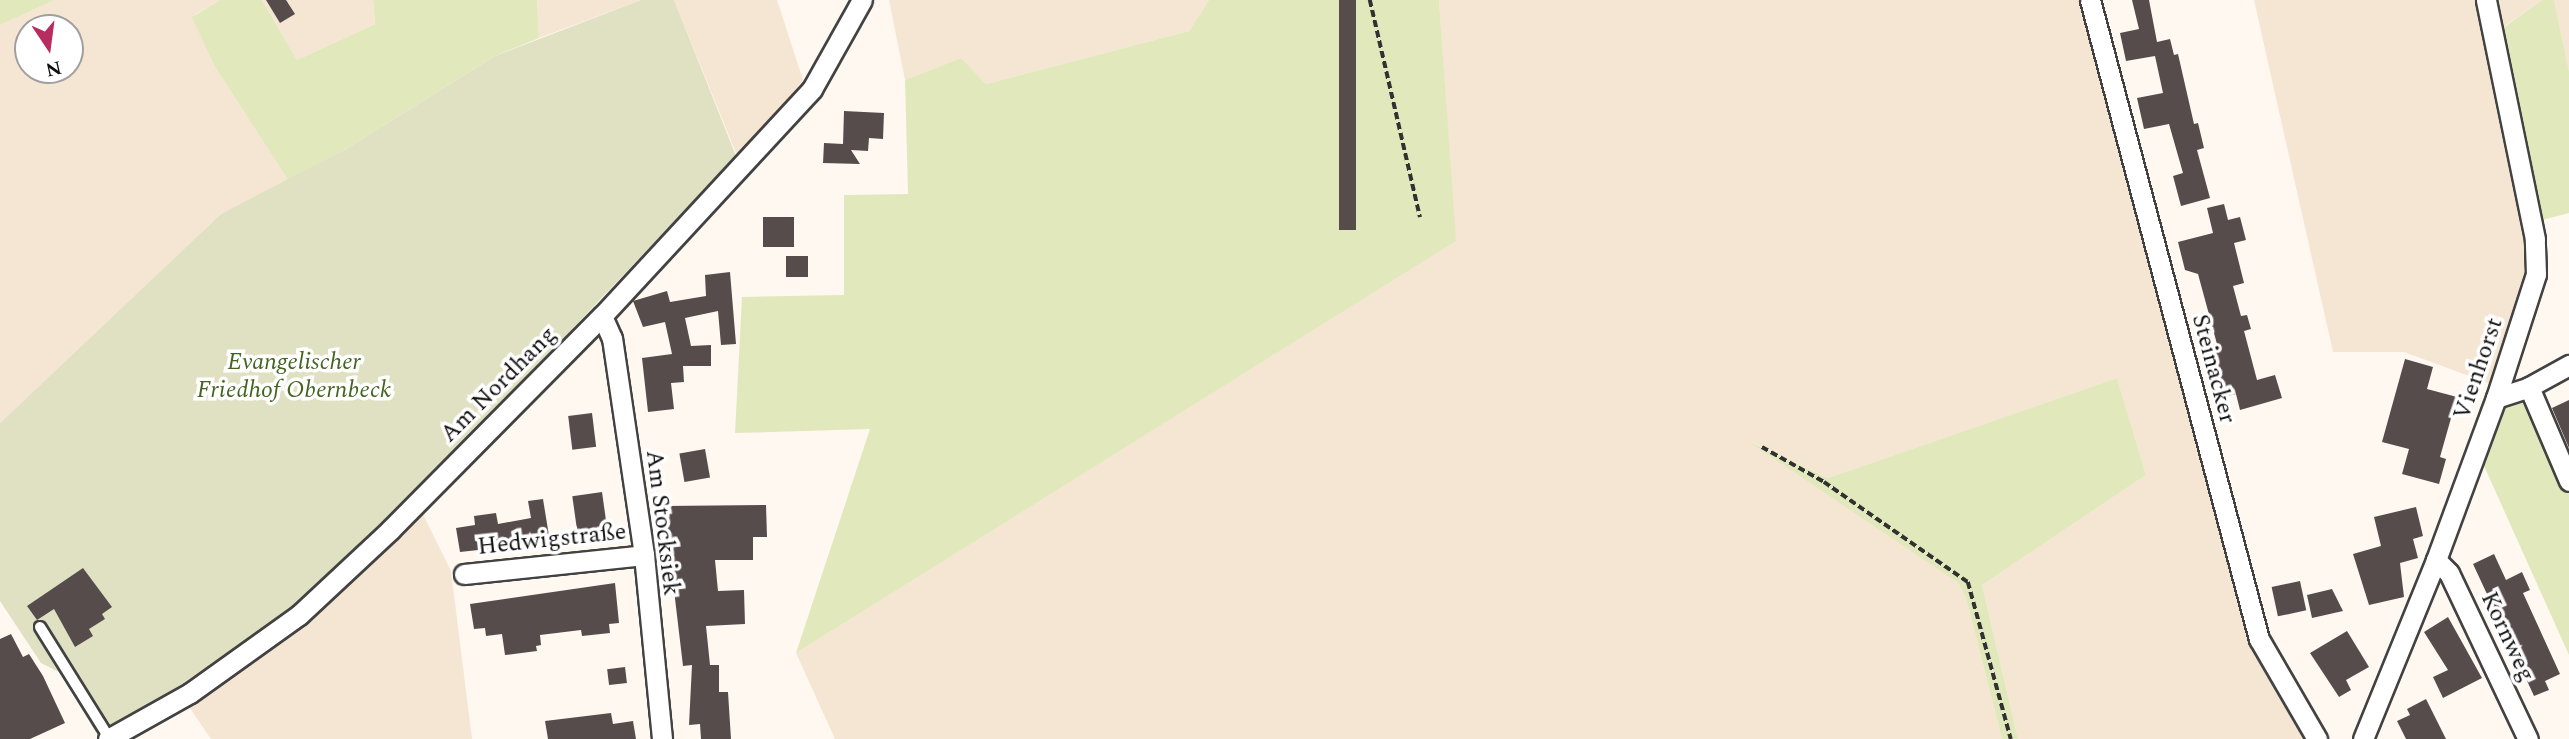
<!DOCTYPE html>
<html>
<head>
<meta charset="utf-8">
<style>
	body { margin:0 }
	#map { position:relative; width:2569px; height:739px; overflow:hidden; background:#fef8f1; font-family:Spectral,serif }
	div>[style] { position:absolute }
	.farmland>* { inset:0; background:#f4e6d2 }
	.green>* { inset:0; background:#e1e8bc }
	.cemetery>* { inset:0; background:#e0e0c3 }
	.building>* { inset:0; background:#574c4c; transform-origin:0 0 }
	.path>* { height:3.5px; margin-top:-1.75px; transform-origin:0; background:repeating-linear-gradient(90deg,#313131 0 7px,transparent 0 10.5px) }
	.roads { filter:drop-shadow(2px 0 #424242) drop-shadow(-2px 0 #424242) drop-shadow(0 2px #424242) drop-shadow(0 -2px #424242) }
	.lane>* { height:10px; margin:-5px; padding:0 5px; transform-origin:5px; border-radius:5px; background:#fff }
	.street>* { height:19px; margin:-9.5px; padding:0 9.5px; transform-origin:9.5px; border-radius:9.5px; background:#fff }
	span { translate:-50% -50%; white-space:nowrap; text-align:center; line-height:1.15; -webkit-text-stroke:7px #fff; paint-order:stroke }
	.park-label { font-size:24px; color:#456421; font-style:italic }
	.street-label { font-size:24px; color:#0f0f0f }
	.north { position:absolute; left:14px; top:14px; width:70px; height:70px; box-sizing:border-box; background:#fff; border:2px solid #9f9f9f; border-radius:50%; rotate:167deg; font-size:19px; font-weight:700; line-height:28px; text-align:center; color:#0f0f0f }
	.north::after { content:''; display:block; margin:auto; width:24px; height:32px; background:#b92c60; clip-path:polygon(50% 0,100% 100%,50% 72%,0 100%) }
</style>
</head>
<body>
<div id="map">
	<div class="farmland">
		<div style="clip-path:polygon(evenodd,55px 0,220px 0,193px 16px,215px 67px,288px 180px,221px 214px,0 423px,0 25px,55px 0,28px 28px,70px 28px,70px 70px,28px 70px,28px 28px)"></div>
		<div style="clip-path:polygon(262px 0,373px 0,375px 24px,297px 60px)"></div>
		<div style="clip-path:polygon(537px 0,641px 0,539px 38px)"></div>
		<div style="clip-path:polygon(674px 0,777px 0,803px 80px,740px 163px)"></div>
		<div style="clip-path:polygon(889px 0,1209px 0,1189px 31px,986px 84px,961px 58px,905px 80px)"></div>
		<div style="clip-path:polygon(1439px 0,2081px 0,2254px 649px,2306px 739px,2018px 739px,1982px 585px,2146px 475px,2117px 378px,1828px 478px,1749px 441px,1958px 583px,1966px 598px,2002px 739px,835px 739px,796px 653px,1455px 241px)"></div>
		<div style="clip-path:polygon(2254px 0,2479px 0,2526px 221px,2528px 275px,2491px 384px,2404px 352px,2333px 352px)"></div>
		<div style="clip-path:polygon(2491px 0,2542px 0,2498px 31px)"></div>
		<div style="clip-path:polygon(2554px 0,2569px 0,2569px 71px)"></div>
		<div style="clip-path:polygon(414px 496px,451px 571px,472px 739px,211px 739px,176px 688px,294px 606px)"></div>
	</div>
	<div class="green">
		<div style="clip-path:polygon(0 0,55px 0,0 25px)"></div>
		<div style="clip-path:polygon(220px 0,262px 0,297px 60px,375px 24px,373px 0,537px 0,539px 38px,495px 56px,346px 149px,288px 180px,215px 67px,192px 17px)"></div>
		<div style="clip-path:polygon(1209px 0,1439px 0,1456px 241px,796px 653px,870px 429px,735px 433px,742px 297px,844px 295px,844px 195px,908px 194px,905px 80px,961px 58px,986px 84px,1189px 31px)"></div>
		<div style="clip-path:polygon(2479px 0,2491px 0,2499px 31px,2542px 0,2554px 0,2569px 71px,2569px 213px,2538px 221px,2543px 273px,2506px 390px,2529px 402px,2569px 494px,2569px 655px,2480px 457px,2505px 391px,2491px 384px,2528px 275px,2528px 242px)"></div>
		<div style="clip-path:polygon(2117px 378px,2146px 475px,1982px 585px,2018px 739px,2002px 739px,1966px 598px,1958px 583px,1748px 441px,1828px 478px)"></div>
	</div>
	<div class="cemetery">
		<div style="clip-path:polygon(641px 0,674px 0,736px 156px,414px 496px,294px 606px,176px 688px,96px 733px,61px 673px,41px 663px,0 601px,0 423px,221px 214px,346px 149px,495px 56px)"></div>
	</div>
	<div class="building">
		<div style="clip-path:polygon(266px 0,286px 0,295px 14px,280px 23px)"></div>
		<div style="left:1339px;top:0;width:17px;height:230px"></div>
		<div style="clip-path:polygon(2132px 0,2149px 0,2157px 42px,2170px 39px,2174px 55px,2178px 54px,2194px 124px,2198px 123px,2204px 148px,2197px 150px,2210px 198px,2181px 206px,2173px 176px,2183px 173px,2169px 124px,2144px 129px,2137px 98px,2163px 93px,2155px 56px,2126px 61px,2120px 33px,2139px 29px)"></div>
		<div style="clip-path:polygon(844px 111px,884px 113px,883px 139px,869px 138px,868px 151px,851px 150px,860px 164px,823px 163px,824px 143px,843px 144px)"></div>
		<div style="clip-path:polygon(2224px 204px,2228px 220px,2240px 217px,2246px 240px,2234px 243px,2244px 283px,2233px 286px,2241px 316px,2247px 315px,2251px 329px,2244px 331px,2257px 380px,2275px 375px,2282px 398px,2240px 410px,2236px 394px,2219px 398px,2209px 359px,2214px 358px,2210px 345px,2217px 344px,2198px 274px,2185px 270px,2178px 242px,2213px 233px,2207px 208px)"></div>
		<div style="left:763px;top:217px;width:31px;height:30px"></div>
		<div style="left:786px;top:256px;width:22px;height:21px"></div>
		<div style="clip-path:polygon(730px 272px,736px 344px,721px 345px,718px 311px,685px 318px,691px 346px,711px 345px,711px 366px,683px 366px,684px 382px,671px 383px,674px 409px,648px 412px,642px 358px,672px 354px,665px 322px,643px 327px,633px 301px,667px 291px,670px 302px,706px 296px,705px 275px)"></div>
		<div style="clip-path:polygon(2405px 359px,2433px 367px,2427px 389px,2457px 397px,2440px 457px,2446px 459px,2439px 484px,2402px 474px,2409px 449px,2382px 442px)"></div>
		<div style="clip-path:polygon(2569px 400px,2569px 448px,2552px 408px)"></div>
		<div style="left:592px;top:413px;width:34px;height:24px;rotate:83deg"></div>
		<div style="left:705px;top:449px;width:29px;height:26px;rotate:80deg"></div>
		<div style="left:602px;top:492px;width:43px;height:30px;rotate:82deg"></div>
		<div style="clip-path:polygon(543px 499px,550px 542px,460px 552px,456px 528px,475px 525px,474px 516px,496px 513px,498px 524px,531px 518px,528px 501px)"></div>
		<div style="clip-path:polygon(766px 505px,767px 537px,753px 537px,753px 560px,715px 560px,718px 591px,744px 590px,745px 624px,706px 626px,710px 665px,719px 665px,719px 692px,728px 692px,731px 739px,701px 739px,700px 724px,689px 725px,692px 665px,683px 666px,664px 506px)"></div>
		<div style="clip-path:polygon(2416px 507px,2423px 536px,2413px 539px,2418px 558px,2400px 563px,2404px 597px,2369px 605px,2353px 554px,2381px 546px,2374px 517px)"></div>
		<div style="clip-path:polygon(2494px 554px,2506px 580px,2522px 572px,2530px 590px,2523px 593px,2560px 674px,2545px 681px,2549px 690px,2534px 696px,2500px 622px,2495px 625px,2488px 610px,2493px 607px,2473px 564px)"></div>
		<div style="clip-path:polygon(83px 568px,112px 607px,102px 614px,105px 619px,89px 629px,93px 636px,75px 647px,54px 609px,37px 620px,27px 606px)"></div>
		<div style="left:2300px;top:581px;width:30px;height:29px;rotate:78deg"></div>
		<div style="clip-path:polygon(615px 583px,619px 623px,609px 624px,610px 633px,582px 636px,581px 630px,540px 635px,541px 645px,536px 646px,537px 651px,505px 655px,502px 634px,486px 636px,485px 628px,474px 629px,470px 604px)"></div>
		<div style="clip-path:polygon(2332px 589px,2343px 611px,2312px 618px,2307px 595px)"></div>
		<div style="clip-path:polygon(2448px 617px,2482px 678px,2443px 698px,2433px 677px,2448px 670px,2424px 632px)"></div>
		<div style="clip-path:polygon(2347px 631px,2369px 667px,2346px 680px,2351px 690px,2339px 697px,2310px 653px)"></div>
		<div style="clip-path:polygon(11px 634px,23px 657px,29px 654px,43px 676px,65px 723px,30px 739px,0 739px,0 639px)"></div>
		<div style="left:625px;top:667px;width:16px;height:18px;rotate:83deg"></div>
		<div style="clip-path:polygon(2426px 699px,2446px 739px,2406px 739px,2397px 721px,2410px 715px,2407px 709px)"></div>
		<div style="clip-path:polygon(611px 713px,613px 724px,633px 721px,636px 739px,548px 739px,545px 721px)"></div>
	</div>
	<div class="path">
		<div style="left:1370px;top:0;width:223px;rotate:77deg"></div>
		<div style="left:1762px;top:447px;width:71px;rotate:29.4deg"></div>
		<div style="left:1824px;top:482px;width:175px;rotate:34.8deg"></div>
		<div style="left:1968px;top:582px;width:163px;rotate:74.7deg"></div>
	</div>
	<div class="roads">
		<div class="lane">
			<div style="left:40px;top:627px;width:131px;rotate:58.1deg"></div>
		</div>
		<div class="street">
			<div style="left:2090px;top:0;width:661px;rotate:75.19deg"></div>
			<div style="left:2259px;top:639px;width:116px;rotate:59.9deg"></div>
			<div style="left:602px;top:316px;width:24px;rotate:66deg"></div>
			<div style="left:612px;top:338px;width:219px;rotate:81.6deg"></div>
			<div style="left:644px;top:555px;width:185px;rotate:84.4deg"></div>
			<div style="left:2529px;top:387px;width:102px;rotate:66.9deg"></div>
			<div style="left:2496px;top:398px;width:35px;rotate:-18deg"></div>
			<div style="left:2529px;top:387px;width:46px;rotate:-28.8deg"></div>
			<div style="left:2436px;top:560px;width:18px;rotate:45deg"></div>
			<div style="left:2449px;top:573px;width:184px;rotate:64.6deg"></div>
			<div style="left:464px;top:574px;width:181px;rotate:-6deg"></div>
			<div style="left:108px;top:739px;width:94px;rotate:-29.3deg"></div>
			<div style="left:190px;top:693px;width:134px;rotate:-35.6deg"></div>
			<div style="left:299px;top:615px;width:125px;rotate:-43deg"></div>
			<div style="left:390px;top:530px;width:301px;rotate:-45.3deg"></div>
			<div style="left:602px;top:316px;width:309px;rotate:-47.2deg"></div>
			<div style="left:812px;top:89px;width:102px;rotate:-60.7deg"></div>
			<div style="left:2363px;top:739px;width:193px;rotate:-67.8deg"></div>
			<div style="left:2436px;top:560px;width:173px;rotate:-69.7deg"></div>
			<div style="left:2496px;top:398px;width:130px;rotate:-72.1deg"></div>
			<div style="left:2536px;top:274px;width:35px;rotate:-92deg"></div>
			<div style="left:2535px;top:239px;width:244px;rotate:-101.6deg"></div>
		</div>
	</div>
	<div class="park-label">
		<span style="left:294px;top:377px">Evangelischer<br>Friedhof Obernbeck</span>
	</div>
	<div class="street-label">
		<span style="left:2213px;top:369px;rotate:75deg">Steinacker</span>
		<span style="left:2479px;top:369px;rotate:-71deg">Vienhorst</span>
		<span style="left:499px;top:385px;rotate:-45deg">Am Nordhang</span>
		<span style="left:662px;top:523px;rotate:83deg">Am Stocksiek</span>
		<span style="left:552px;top:540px;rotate:-6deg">Hedwigstraße</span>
		<span style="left:2507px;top:637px;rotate:65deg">Kornweg</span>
	</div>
	<div class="north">N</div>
</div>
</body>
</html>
